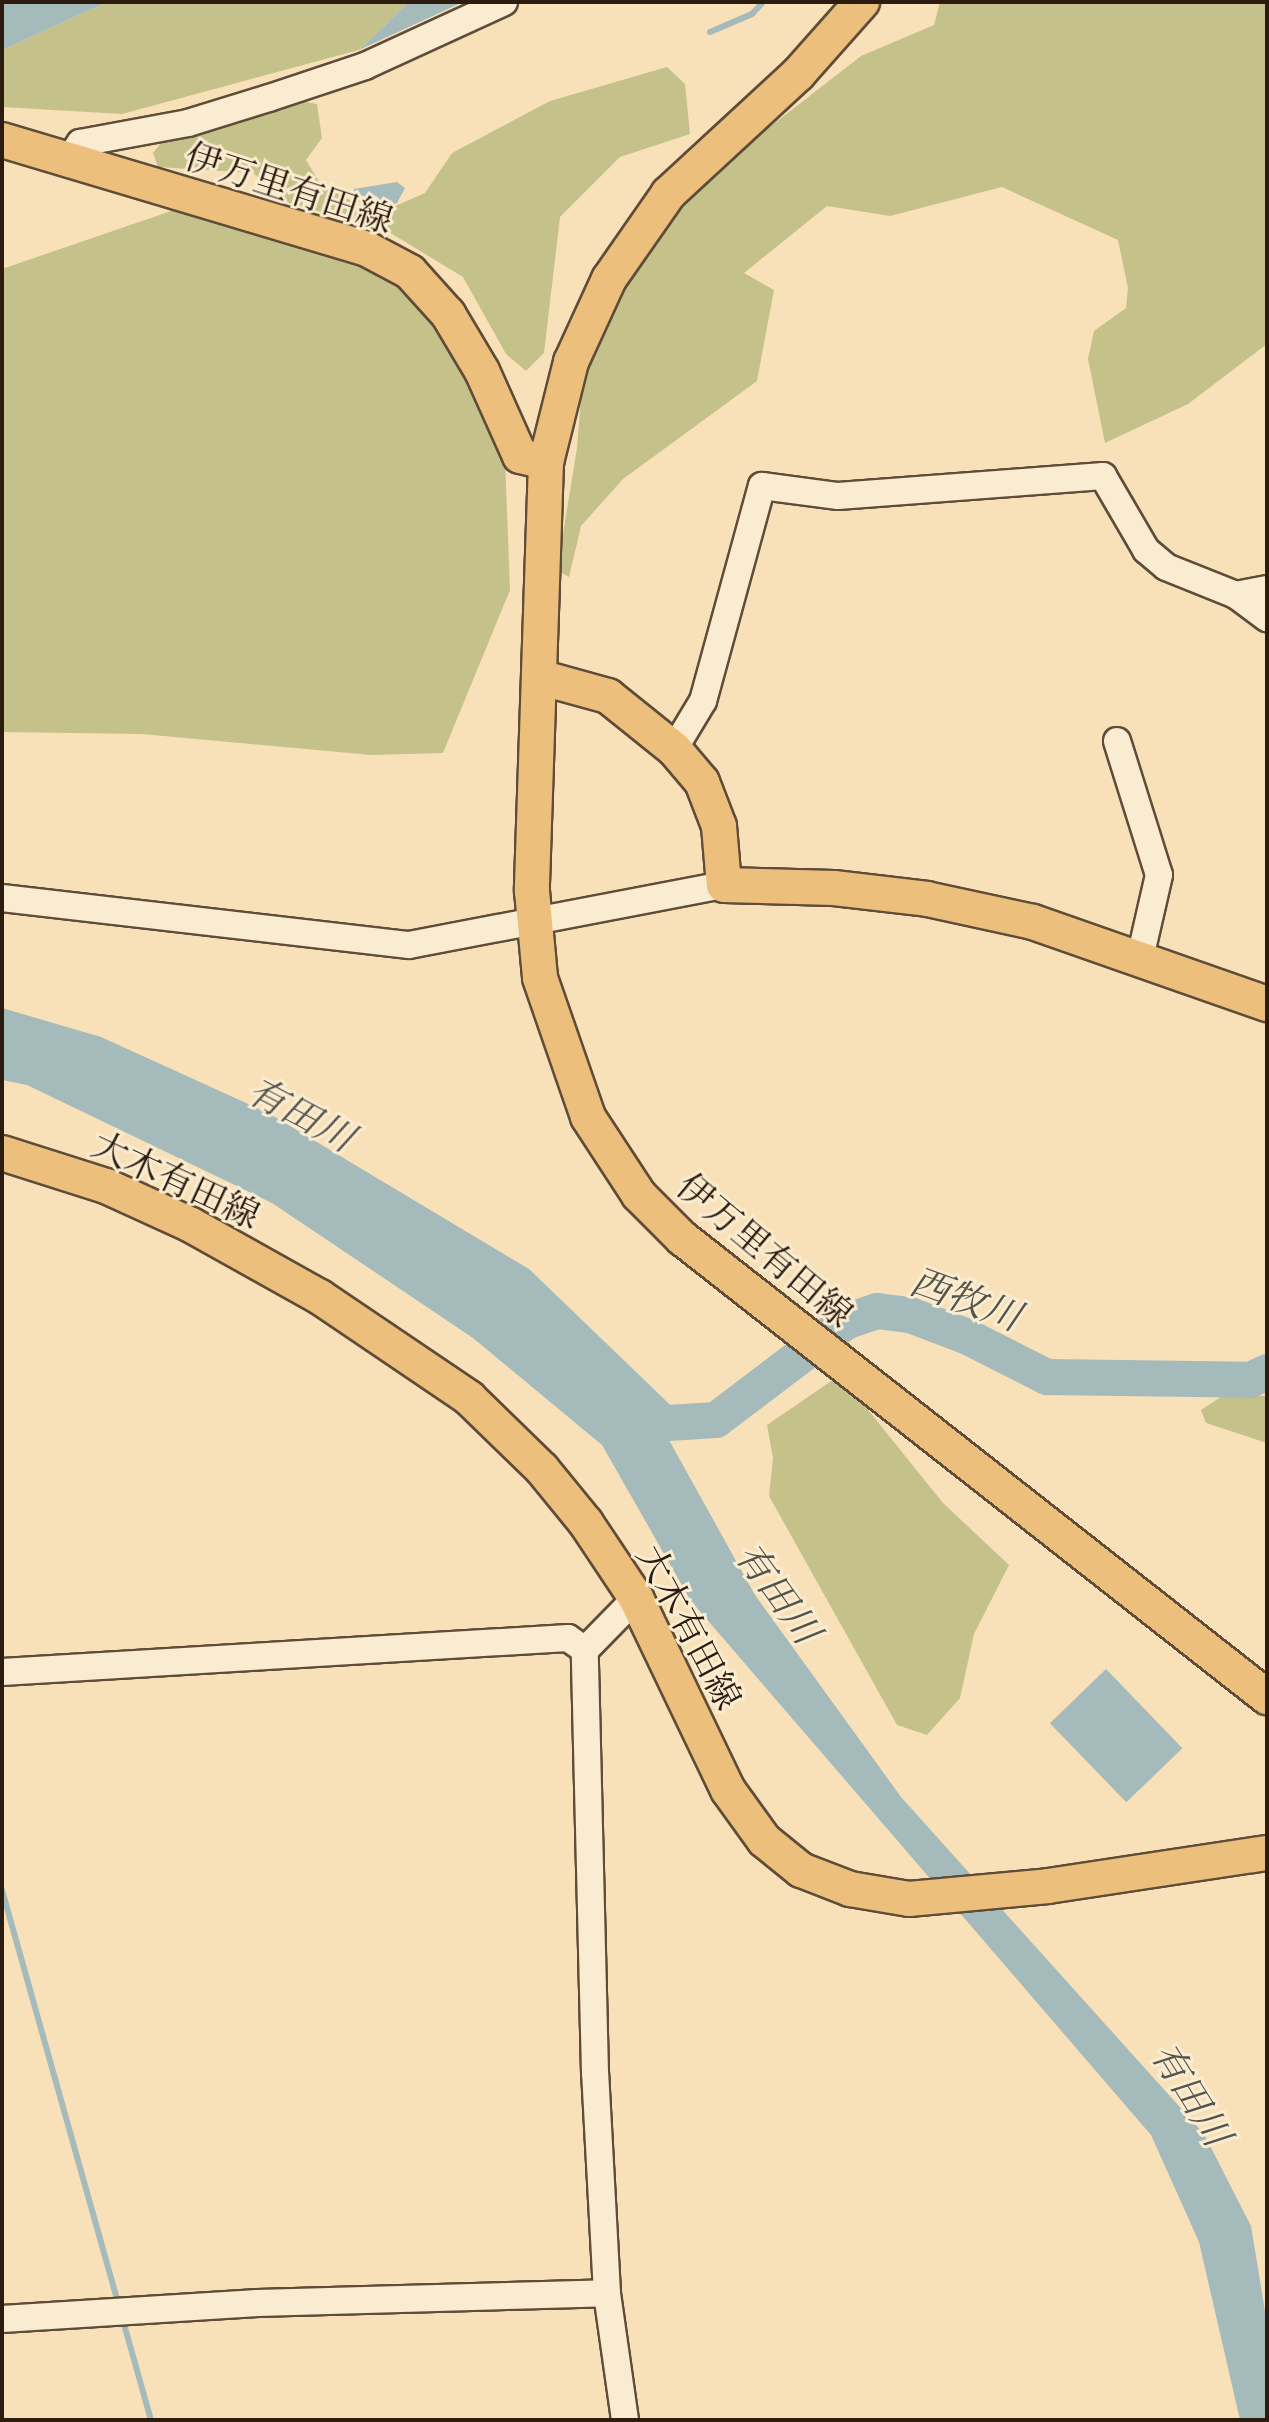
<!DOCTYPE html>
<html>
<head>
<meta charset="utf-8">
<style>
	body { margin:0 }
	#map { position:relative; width:1269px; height:2422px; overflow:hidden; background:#f8e1b8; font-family:"EB Garamond","Noto Serif JP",serif }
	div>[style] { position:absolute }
	.green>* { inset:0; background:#c4c18a }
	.water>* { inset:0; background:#a4babb; transform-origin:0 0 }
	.stream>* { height:6px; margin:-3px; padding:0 3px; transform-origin:3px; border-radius:3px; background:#a4babb }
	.river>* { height:36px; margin:-18px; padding:0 18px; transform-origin:18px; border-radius:18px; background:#a4babb }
	.roads { filter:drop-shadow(2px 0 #5f4c39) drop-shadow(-2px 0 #5f4c39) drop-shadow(0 2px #5f4c39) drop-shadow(0 -2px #5f4c39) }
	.minor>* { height:26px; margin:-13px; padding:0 13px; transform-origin:13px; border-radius:13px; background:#faecd1 }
	.major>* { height:34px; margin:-17px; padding:0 17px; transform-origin:17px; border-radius:17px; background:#ecc07c }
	span { translate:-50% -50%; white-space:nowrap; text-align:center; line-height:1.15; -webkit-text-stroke:6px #faecd1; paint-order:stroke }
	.street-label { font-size:36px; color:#2c1b0f }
	.water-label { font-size:38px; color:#56534b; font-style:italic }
	.frame { position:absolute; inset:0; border:4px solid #2c1b0f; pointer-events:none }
</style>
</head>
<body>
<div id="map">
	<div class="green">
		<div style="clip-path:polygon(107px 2px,409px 2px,359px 50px,122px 114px,2px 107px,2px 50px)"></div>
		<div style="clip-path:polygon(940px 2px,1267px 2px,1267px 344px,1188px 404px,1105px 443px,1088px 359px,1094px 331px,1126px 308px,1128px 288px,1118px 240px,1002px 187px,890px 216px,827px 206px,744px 273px,774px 290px,757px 381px,623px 479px,581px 526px,569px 577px,557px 570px,577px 448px,583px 373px,637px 258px,713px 171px,861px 56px,934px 25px)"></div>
		<div style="clip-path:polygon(667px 67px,685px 84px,690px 134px,620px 157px,560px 217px,544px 353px,526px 371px,506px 354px,463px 277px,384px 229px,289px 203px,253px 173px,158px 167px,153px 153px,165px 138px,293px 100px,317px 104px,322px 138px,306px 160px,321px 185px,377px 214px,425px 193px,452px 153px,550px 101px)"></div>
		<div style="clip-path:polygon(180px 208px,350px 250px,404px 284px,468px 365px,505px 459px,510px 590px,443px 753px,371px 755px,142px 734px,2px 732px,2px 269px)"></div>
		<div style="clip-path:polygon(840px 1375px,943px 1503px,1009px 1565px,974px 1634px,960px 1698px,927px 1735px,897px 1725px,769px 1496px,773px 1458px,767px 1425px)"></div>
		<div style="clip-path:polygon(1225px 1394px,1267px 1396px,1267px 1443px,1206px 1423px,1201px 1410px)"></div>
	</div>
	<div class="water">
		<div style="clip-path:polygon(2px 2px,107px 2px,2px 50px)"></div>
		<div style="clip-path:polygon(409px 2px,463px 2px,359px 50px)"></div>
		<div style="clip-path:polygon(397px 182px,405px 188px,397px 203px,377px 210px,353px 199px,354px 189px)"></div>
		<div style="clip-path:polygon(2px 1008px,101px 1037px,270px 1114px,529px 1269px,687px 1421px,669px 1440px,755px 1595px,901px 1797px,1204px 2134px,1251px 2226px,1267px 2323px,1267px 2420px,1240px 2420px,1199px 2242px,1151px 2135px,691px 1601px,602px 1445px,473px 1338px,272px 1203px,27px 1085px,2px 1080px)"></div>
		<div style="left:1106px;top:1669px;width:110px;height:78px;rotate:46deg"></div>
	</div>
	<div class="stream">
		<div style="left:710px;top:32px;width:46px;rotate:-23.2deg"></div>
		<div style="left:752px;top:14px;width:16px;rotate:-47deg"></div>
		<div style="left:2px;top:1890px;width:433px;rotate:74.3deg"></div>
		<div style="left:122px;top:2317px;width:107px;rotate:74.3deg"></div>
	</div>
	<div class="river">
		<div style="left:636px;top:1425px;width:80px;rotate:-3.6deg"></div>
		<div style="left:716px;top:1420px;width:162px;rotate:-37.2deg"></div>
		<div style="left:845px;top:1322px;width:34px;rotate:-19deg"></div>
		<div style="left:877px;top:1311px;width:33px;rotate:7deg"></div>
		<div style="left:910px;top:1315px;width:62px;rotate:20.8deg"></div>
		<div style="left:968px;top:1337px;width:89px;rotate:26.9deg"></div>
		<div style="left:1047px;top:1377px;width:203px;rotate:0.8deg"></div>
		<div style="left:1250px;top:1380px;width:19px;rotate:-25deg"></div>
	</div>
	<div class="roads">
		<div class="minor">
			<div style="left:68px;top:161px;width:22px;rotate:-56deg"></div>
			<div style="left:80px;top:143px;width:110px;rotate:-10.5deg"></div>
			<div style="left:188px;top:123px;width:85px;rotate:-17.2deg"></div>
			<div style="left:269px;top:98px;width:101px;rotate:-18.4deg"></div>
			<div style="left:365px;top:66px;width:153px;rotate:-24.7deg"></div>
			<div style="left:1267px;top:589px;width:32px;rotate:169deg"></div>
			<div style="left:1236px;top:595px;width:39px;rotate:37deg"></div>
			<div style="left:1117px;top:741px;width:140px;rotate:72.6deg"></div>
			<div style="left:1159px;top:875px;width:85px;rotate:102.9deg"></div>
			<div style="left:674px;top:749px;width:56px;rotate:-58.9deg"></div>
			<div style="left:703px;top:701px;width:223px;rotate:-74.7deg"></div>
			<div style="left:762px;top:486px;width:77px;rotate:7.5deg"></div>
			<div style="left:838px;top:496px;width:266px;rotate:-4.3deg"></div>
			<div style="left:1103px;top:476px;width:86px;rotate:59.8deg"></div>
			<div style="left:1146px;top:550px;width:26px;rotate:40deg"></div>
			<div style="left:1166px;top:567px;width:75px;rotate:21.8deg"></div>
			<div style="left:2px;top:898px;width:410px;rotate:6.6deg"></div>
			<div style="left:409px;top:945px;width:321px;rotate:-10.8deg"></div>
			<div style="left:2px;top:1672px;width:567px;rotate:-3.44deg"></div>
			<div style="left:568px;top:1638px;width:21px;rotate:35deg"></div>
			<div style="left:2px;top:2319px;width:256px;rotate:-3.6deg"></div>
			<div style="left:257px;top:2303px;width:350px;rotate:-1.6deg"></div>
			<div style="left:625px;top:2420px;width:128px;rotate:-98.1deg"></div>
			<div style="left:607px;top:2293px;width:220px;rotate:-93.1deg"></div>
			<div style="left:595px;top:2073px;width:423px;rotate:-91.4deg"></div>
			<div style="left:585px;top:1650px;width:73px;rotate:-45.6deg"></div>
		</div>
		<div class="major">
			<div style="left:862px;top:2px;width:96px;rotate:131.6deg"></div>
			<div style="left:798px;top:74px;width:176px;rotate:137.3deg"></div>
			<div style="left:669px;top:193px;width:105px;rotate:124.9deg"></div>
			<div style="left:609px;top:279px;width:91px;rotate:114.6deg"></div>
			<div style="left:571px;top:362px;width:103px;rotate:104deg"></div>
			<div style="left:546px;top:462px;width:429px;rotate:91.9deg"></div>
			<div style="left:532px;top:891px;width:87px;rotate:84.7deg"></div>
			<div style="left:540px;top:978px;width:147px;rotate:70.9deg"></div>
			<div style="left:588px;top:1117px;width:93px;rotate:56.8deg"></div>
			<div style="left:639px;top:1195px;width:61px;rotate:45deg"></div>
			<div style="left:682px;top:1238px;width:744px;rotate:38.12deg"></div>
			<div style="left:2px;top:140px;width:381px;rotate:16.6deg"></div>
			<div style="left:367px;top:249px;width:49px;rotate:28.1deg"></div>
			<div style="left:410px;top:272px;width:57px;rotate:47.9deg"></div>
			<div style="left:448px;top:314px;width:66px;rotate:59.2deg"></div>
			<div style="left:482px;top:371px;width:93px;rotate:65.9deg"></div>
			<div style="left:520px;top:456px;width:27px;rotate:13deg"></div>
			<div style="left:539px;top:677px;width:72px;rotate:15.4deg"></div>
			<div style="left:608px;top:696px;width:85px;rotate:38.8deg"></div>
			<div style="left:674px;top:749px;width:43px;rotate:49.7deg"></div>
			<div style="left:702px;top:782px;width:47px;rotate:68.9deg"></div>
			<div style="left:719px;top:826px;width:59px;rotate:85.2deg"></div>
			<div style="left:724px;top:885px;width:110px;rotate:1.6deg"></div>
			<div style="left:834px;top:888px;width:94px;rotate:6.7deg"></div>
			<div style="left:927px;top:899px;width:108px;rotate:12.2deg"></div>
			<div style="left:1033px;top:922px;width:248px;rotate:19.3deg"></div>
			<div style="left:2px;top:1153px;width:109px;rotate:17.6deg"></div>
			<div style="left:106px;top:1186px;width:94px;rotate:24.6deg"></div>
			<div style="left:191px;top:1225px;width:148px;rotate:29.2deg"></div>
			<div style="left:320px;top:1297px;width:180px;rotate:34.1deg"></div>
			<div style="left:469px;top:1398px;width:102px;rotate:44.2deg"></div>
			<div style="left:542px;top:1469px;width:70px;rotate:50.8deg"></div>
			<div style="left:586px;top:1523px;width:90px;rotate:56.3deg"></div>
			<div style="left:636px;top:1598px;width:213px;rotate:64.4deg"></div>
			<div style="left:728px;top:1790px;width:62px;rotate:54.2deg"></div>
			<div style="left:764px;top:1840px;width:48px;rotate:39deg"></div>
			<div style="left:801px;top:1870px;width:53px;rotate:21.2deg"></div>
			<div style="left:850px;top:1889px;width:60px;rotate:9.6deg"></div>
			<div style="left:909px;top:1899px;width:140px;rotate:-5.3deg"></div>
			<div style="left:1048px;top:1886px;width:221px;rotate:-8.6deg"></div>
		</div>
	</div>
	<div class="street-label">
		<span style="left:289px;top:188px;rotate:18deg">伊万里有田線</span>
		<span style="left:176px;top:1180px;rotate:25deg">大木有田線</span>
		<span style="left:765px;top:1250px;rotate:40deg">伊万里有田線</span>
		<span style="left:689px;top:1627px;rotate:62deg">大木有田線</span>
	</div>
	<div class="water-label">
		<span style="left:301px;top:1114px;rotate:28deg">有田川</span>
		<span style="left:966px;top:1299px;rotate:20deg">西牧川</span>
		<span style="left:778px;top:1593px;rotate:54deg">有田川</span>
		<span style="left:1191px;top:2094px;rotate:58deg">有田川</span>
	</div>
	<div class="frame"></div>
</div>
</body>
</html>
